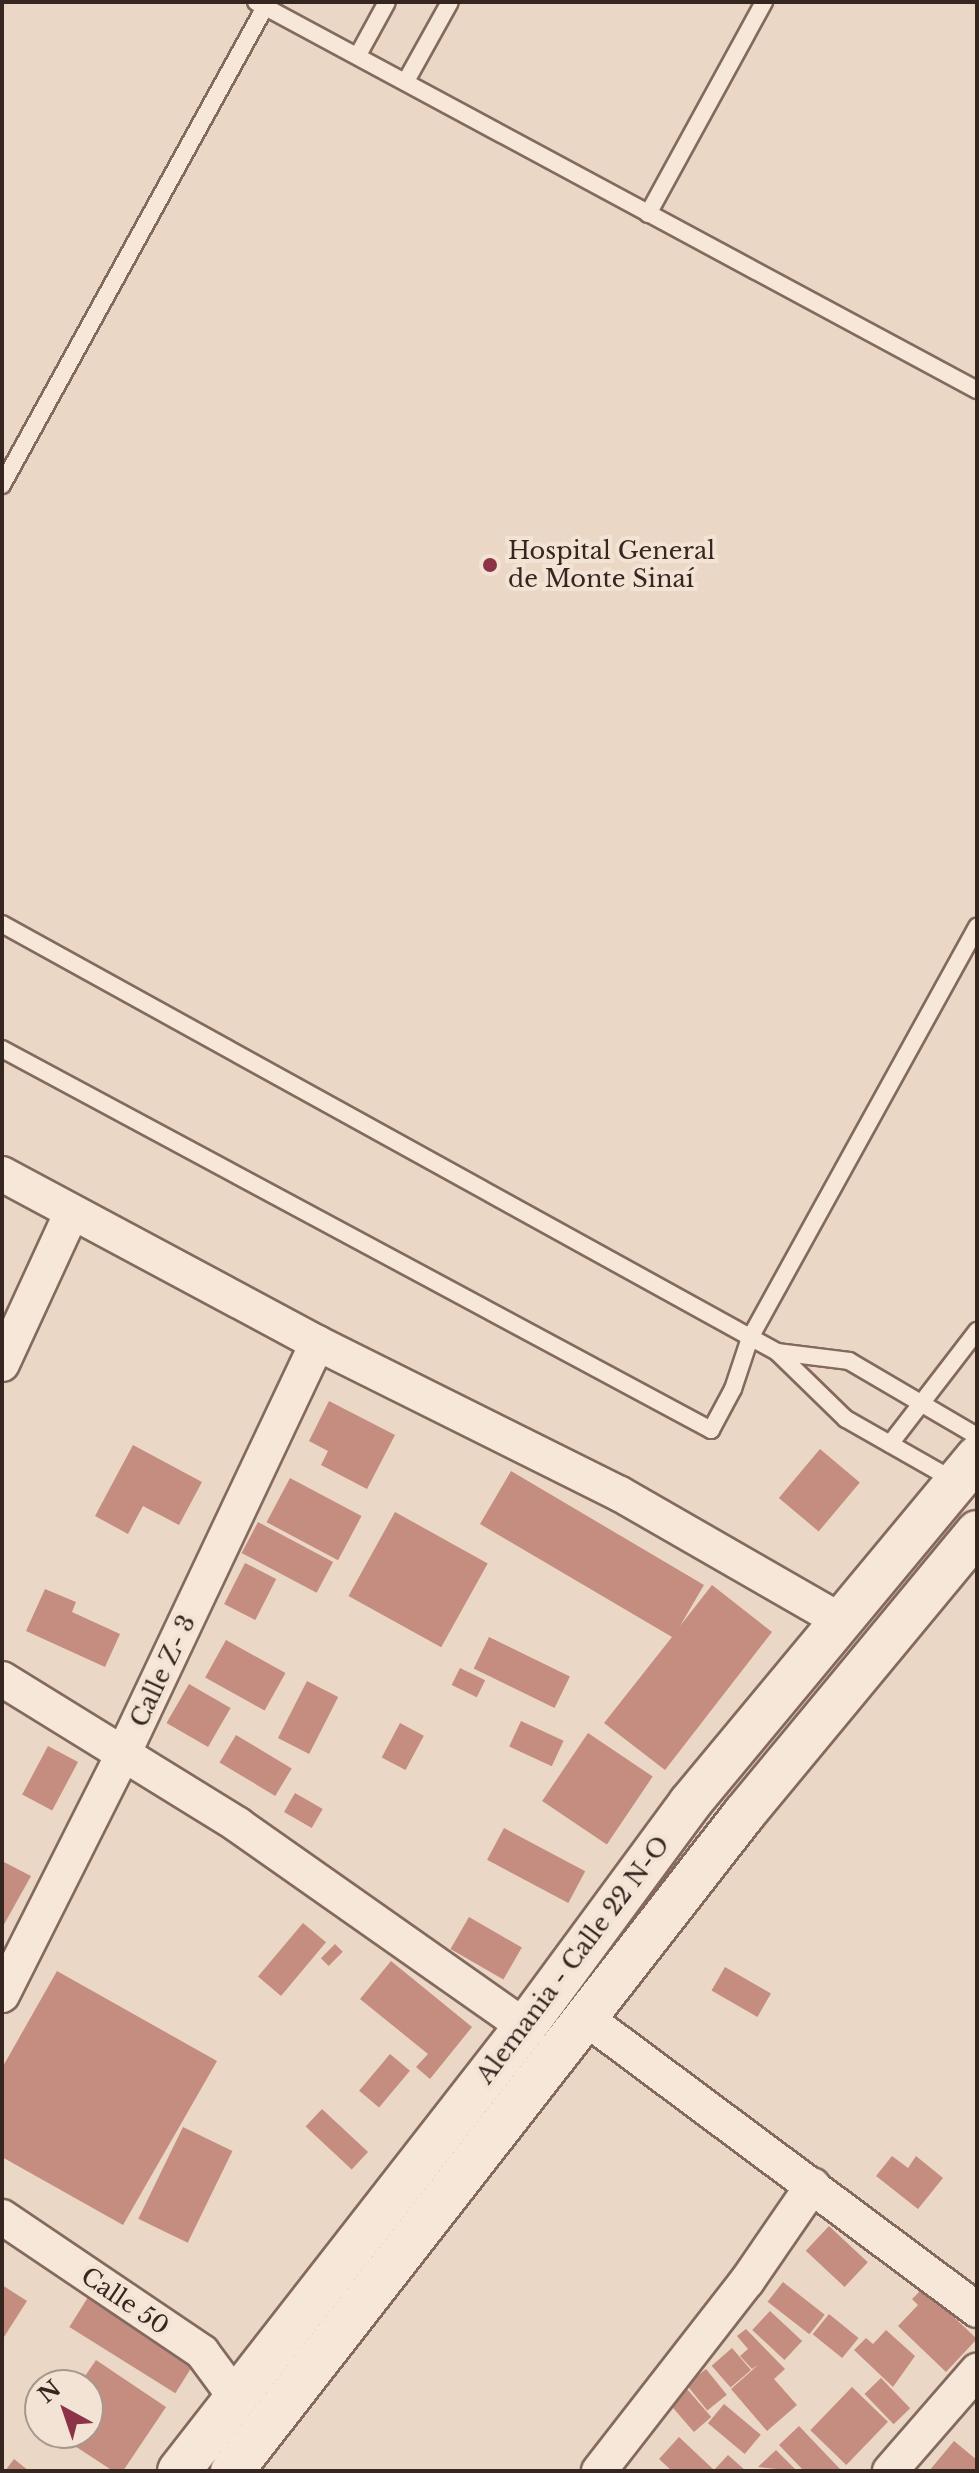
<!DOCTYPE html>
<html>
<head>
<meta charset="utf-8">
<style>
	body { margin:0 }
	#map { position:relative; width:979px; height:2473px; overflow:hidden; background:#ead7c6; font-family:"Libre Baskerville",serif }
	div>[style] { position:absolute }
	.building>* { inset:0; background:#c58d80; transform-origin:0 0 }
	.roads { filter:drop-shadow(2px 0 #84695e) drop-shadow(-2px 0 #84695e) drop-shadow(0 2px #84695e) drop-shadow(0 -2px #84695e) }
	.service>* { height:16px; margin:-8px; padding:0 8px; transform-origin:8px; border-radius:8px; background:#f6e7d9 }
	.minor>* { height:34px; margin:-17px; padding:0 17px; transform-origin:17px; border-radius:17px; background:#f6e7d9 }
	.tertiary>* { height:42px; margin:-21px; padding:0 21px; transform-origin:21px; border-radius:21px; background:#f6e7d9 }
	.dots>* { width:22px; height:22px; translate:-50% -50%; box-sizing:border-box; border:4px solid #f2e3d5; border-radius:50% }
	span { translate:-50% -50%; white-space:nowrap; text-align:center; line-height:1.15; -webkit-text-stroke:8px #f2e3d5; paint-order:stroke }
	.poi-label { font-size:24px; color:#362620 }
	.left { translate:0 -50%; text-align:left }
	.street-label { font-size:24px; color:#362620 }
	.frame { position:absolute; inset:0; border:4px solid #362620; pointer-events:none }
	.north { position:absolute; left:24px; top:2369px; width:80px; height:80px; box-sizing:border-box; background:#f2e3d5; border:2px solid #a7978d; border-radius:50%; rotate:320deg; font-size:22px; font-weight:700; line-height:32px; text-align:center; color:#362620 }
	.north::after { content:''; display:block; margin:auto; width:28px; height:36px; background:#8d3348; clip-path:polygon(50% 0,100% 100%,50% 72%,0 100%) }
</style>
</head>
<body>
<div id="map">
	<div class="building">
		<div style="clip-path:polygon(329px 1401px,395px 1435px,367px 1489px,321px 1465px,328px 1451px,309px 1441px)"></div>
		<div style="clip-path:polygon(133px 1445px,202px 1482px,179px 1525px,143px 1506px,128px 1534px,95px 1516px)"></div>
		<div style="left:820px;top:1449px;width:52px;height:64px;rotate:40deg"></div>
		<div style="clip-path:polygon(511px 1471px,704px 1585px,680px 1626px,712px 1585px,772px 1632px,665px 1770px,604px 1723px,672px 1637px,480px 1524px)"></div>
		<div style="left:290px;top:1478px;width:81px;height:50px;rotate:28deg"></div>
		<div style="left:395px;top:1512px;width:106px;height:96px;rotate:29deg"></div>
		<div style="left:258px;top:1522px;width:85px;height:35px;rotate:28deg"></div>
		<div style="left:245px;top:1563px;width:35px;height:46px;rotate:27deg"></div>
		<div style="clip-path:polygon(45px 1589px,76px 1602px,72px 1612px,120px 1634px,105px 1667px,26px 1631px)"></div>
		<div style="left:489px;top:1637px;width:90px;height:35px;rotate:26deg"></div>
		<div style="left:226px;top:1640px;width:68px;height:43px;rotate:29deg"></div>
		<div style="left:460px;top:1668px;width:28px;height:19px;rotate:26deg"></div>
		<div style="left:307px;top:1681px;width:35px;height:64px;rotate:27deg"></div>
		<div style="left:189px;top:1684px;width:48px;height:45px;rotate:30deg"></div>
		<div style="left:521px;top:1721px;width:47px;height:28px;rotate:25deg"></div>
		<div style="left:400px;top:1723px;width:27px;height:39px;rotate:28deg"></div>
		<div style="left:588px;top:1733px;width:78px;height:82px;rotate:34deg"></div>
		<div style="left:236px;top:1735px;width:65px;height:32px;rotate:31deg"></div>
		<div style="left:48px;top:1746px;width:34px;height:55px;rotate:28deg"></div>
		<div style="left:295px;top:1793px;width:32px;height:22px;rotate:30deg"></div>
		<div style="left:504px;top:1828px;width:92px;height:36px;rotate:28deg"></div>
		<div style="clip-path:polygon(2px 1861px,31px 1876px,2px 1928px)"></div>
		<div style="left:469px;top:1917px;width:61px;height:37px;rotate:30deg"></div>
		<div style="left:303px;top:1923px;width:30px;height:70px;rotate:40deg"></div>
		<div style="left:335px;top:1944px;width:11px;height:20px;rotate:45deg"></div>
		<div style="clip-path:polygon(391px 1961px,472px 2027px,430px 2079px,416px 2067px,428px 2054px,360px 1999px)"></div>
		<div style="left:725px;top:1967px;width:53px;height:27px;rotate:30deg"></div>
		<div style="clip-path:polygon(57px 1971px,217px 2061px,123px 2225px,2px 2157px,2px 2068px)"></div>
		<div style="left:390px;top:2054px;width:26px;height:48px;rotate:40deg"></div>
		<div style="left:322px;top:2109px;width:63px;height:24px;rotate:43deg"></div>
		<div style="left:183px;top:2127px;width:55px;height:102px;rotate:26deg"></div>
		<div style="clip-path:polygon(892px 2156px,908px 2168px,916px 2156px,943px 2178px,918px 2209px,876px 2176px)"></div>
		<div style="left:829px;top:2226px;width:53px;height:34px;rotate:43deg"></div>
		<div style="left:783px;top:2282px;width:53px;height:25px;rotate:38deg"></div>
		<div style="clip-path:polygon(2px 2285px,27px 2301px,2px 2340px)"></div>
		<div style="clip-path:polygon(923px 2288px,977px 2339px,946px 2372px,898px 2326px,918px 2305px,912px 2299px)"></div>
		<div style="left:90px;top:2294px;width:125px;height:39px;rotate:32deg"></div>
		<div style="left:770px;top:2311px;width:44px;height:26px;rotate:43deg"></div>
		<div style="left:829px;top:2314px;width:38px;height:26px;rotate:39deg"></div>
		<div style="clip-path:polygon(746px 2329px,785px 2369px,774px 2379px,797px 2405px,767px 2431px,731px 2389px,758px 2365px,752px 2369px,740px 2356px,748px 2349px,737px 2336px)"></div>
		<div style="clip-path:polygon(886px 2330px,915px 2356px,893px 2387px,854px 2350px,866px 2338px,873px 2344px)"></div>
		<div style="left:732px;top:2348px;width:29px;height:27px;rotate:49deg"></div>
		<div style="clip-path:polygon(96px 2360px,166px 2407px,123px 2471px,113px 2471px,55px 2433px,88px 2433px,88px 2385px,79px 2385px)"></div>
		<div style="left:706px;top:2369px;width:33px;height:25px;rotate:51deg"></div>
		<div style="left:881px;top:2378px;width:42px;height:23px;rotate:46deg"></div>
		<div style="left:852px;top:2387px;width:50px;height:60px;rotate:44deg"></div>
		<div style="left:687px;top:2389px;width:37px;height:23px;rotate:49deg"></div>
		<div style="left:724px;top:2404px;width:48px;height:25px;rotate:40deg"></div>
		<div style="clip-path:polygon(799px 2426px,840px 2469px,837px 2471px,804px 2471px,779px 2445px)"></div>
		<div style="clip-path:polygon(679px 2437px,714px 2470px,728px 2455px,746px 2471px,672px 2471px,659px 2459px)"></div>
		<div style="clip-path:polygon(954px 2441px,977px 2460px,977px 2471px,929px 2471px)"></div>
		<div style="clip-path:polygon(776px 2450px,797px 2471px,758px 2467px)"></div>
		<div style="clip-path:polygon(14px 2459px,29px 2471px,5px 2471px)"></div>
	</div>
	<div class="roads">
		<div class="service">
			<div style="left:256px;top:2px;width:819px;rotate:28.29deg"></div>
			<div style="left:358px;top:55px;width:60px;rotate:-61.3deg"></div>
			<div style="left:406px;top:81px;width:90px;rotate:-60.9deg"></div>
			<div style="left:648px;top:214px;width:242px;rotate:-61.3deg"></div>
			<div style="left:2px;top:485px;width:546px;rotate:-61.18deg"></div>
			<div style="left:2px;top:924px;width:885px;rotate:28.91deg"></div>
			<div style="left:777px;top:1352px;width:96px;rotate:44.2deg"></div>
			<div style="left:846px;top:1419px;width:125px;rotate:29.6deg"></div>
			<div style="left:2px;top:1049px;width:805px;rotate:28.25deg"></div>
			<div style="left:711px;top:1430px;width:47px;rotate:-61.8deg"></div>
			<div style="left:733px;top:1389px;width:54px;rotate:-71.6deg"></div>
			<div style="left:750px;top:1338px;width:470px;rotate:-61.1deg"></div>
			<div style="left:777px;top:1352px;width:73px;rotate:7.1deg"></div>
			<div style="left:849px;top:1361px;width:148px;rotate:30.4deg"></div>
			<div style="left:890px;top:1444px;width:143px;rotate:-52.4deg"></div>
		</div>
		<div class="minor">
			<div style="left:2px;top:1174px;width:357px;rotate:28.2deg"></div>
			<div style="left:317px;top:1343px;width:339px;rotate:26.5deg"></div>
			<div style="left:620px;top:1494px;width:253px;rotate:29.9deg"></div>
			<div style="left:2px;top:1364px;width:167px;rotate:-65.3deg"></div>
			<div style="left:2px;top:1679px;width:278px;rotate:31.7deg"></div>
			<div style="left:238px;top:1825px;width:351px;rotate:35.1deg"></div>
			<div style="left:2px;top:1995px;width:274px;rotate:-63.3deg"></div>
			<div style="left:125px;top:1750px;width:450px;rotate:-64.7deg"></div>
			<div style="left:587px;top:2019px;width:487px;rotate:36.7deg"></div>
			<div style="left:2px;top:2217px;width:241px;rotate:34deg"></div>
			<div style="left:202px;top:2352px;width:57px;rotate:53.5deg"></div>
			<div style="left:599px;top:2471px;width:241px;rotate:-52.1deg"></div>
			<div style="left:747px;top:2281px;width:116px;rotate:-55.5deg"></div>
			<div style="left:890px;top:2471px;width:133px;rotate:-49deg"></div>
		</div>
		<div class="tertiary">
			<div style="left:179px;top:2471px;width:563px;rotate:-52.07deg"></div>
			<div style="left:525px;top:2027px;width:278px;rotate:-53.6deg"></div>
			<div style="left:690px;top:1803px;width:450px;rotate:-50.3deg"></div>
			<div style="left:232px;top:2471px;width:833px;rotate:-52.07deg"></div>
			<div style="left:744px;top:1814px;width:366px;rotate:-50.4deg"></div>
		</div>
	</div>
	<div class="dots">
		<div style="left:490px;top:565px;background:#8d3348"></div>
	</div>
	<div class="poi-label">
		<span class="left" style="left:508px;top:565px">Hospital General<br>de Monte Sinaí</span>
	</div>
	<div class="street-label">
		<span style="left:163px;top:1671px;rotate:-65deg">Calle Z- 3</span>
		<span style="left:573px;top:1960px;rotate:-53deg">Alemania - Calle 22 N-O</span>
		<span style="left:125px;top:2301px;rotate:34deg">Calle 50</span>
	</div>
	<div class="frame"></div>
	<div class="north">N</div>
</div>
</body>
</html>
